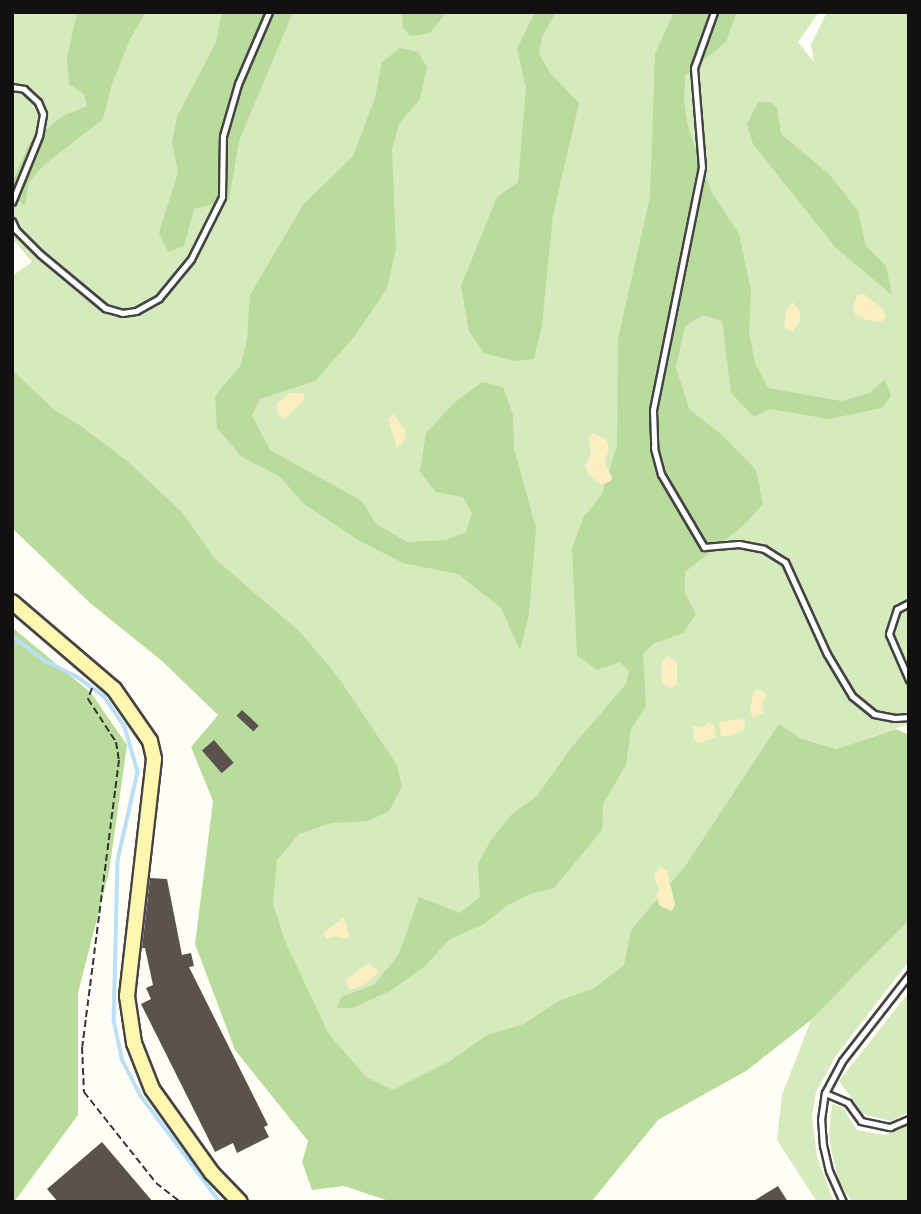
<!DOCTYPE html>
<html>
<head>
<meta charset="utf-8">
<style>
	body { margin:0 }
	#map { position:relative; width:921px; height:1214px; overflow:hidden; background:#fffdf5; font-family:"IBM Plex Serif",serif }
	div>[style] { position:absolute }
	.green>* { inset:0; background:#d5ebbd }
	.forest>* { inset:0; background:#b9dc9c }
	.sand>* { inset:0; background:#fbeec1 }
	.stream>* { height:3.5px; margin:-1.75px; padding:0 1.75px; transform-origin:1.75px; border-radius:1.75px; background:#b9e0f7 }
	.building>* { inset:0; background:#5a524d; transform-origin:0 0 }
	.path>* { height:2px; margin-top:-1px; transform-origin:0; background:repeating-linear-gradient(90deg,#333 0 7px,transparent 0 10.5px) }
	.roads { filter:drop-shadow(2px 0 #444) drop-shadow(-2px 0 #444) drop-shadow(0 2px #444) drop-shadow(0 -2px #444) }
	.lane>* { height:5px; margin:-2.5px; padding:0 2.5px; transform-origin:2.5px; border-radius:2.5px; background:#fff }
	.secondary>* { height:14px; margin:-7px; padding:0 7px; transform-origin:7px; border-radius:7px; background:#fff6b0 }
	span { translate:-50% -50%; white-space:nowrap; text-align:center; line-height:1.15; -webkit-text-stroke:7px #fff; paint-order:stroke }
	.frame { position:absolute; inset:0; border:14px solid #111; pointer-events:none }
</style>
</head>
<body>
<div id="map">
	<div class="green">
		<div style="clip-path:polygon(12px 12px,819px 12px,798px 42px,814px 62px,811px 45px,827px 12px,909px 12px,909px 724px,836px 749px,800px 738px,624px 965px,594px 988px,560px 1000px,523px 1024px,487px 1035px,448px 1062px,351px 1113px,231px 862px,367px 776px,56px 411px,12px 370px,12px 276px,32px 262px,12px 238px)"></div>
		<div style="clip-path:polygon(909px 920px,909px 961px,835px 1057px,816px 1092px,812px 1116px,817px 1157px,834px 1202px,817px 1202px,777px 1140px,782px 1095px,811px 1020px)"></div>
		<div style="clip-path:polygon(909px 992px,909px 1112px,891px 1121px,863px 1114px,839px 1081px)"></div>
		<div style="clip-path:polygon(832px 1104px,843px 1108px,857px 1130px,884px 1135px,909px 1125px,909px 1202px,852px 1202px,840px 1184px,832px 1154px,829px 1134px)"></div>
	</div>
	<div class="forest">
		<div style="clip-path:polygon(77px 12px,146px 12px,130px 39px,112px 84px,103px 119px,44px 165px,29px 182px,25px 206px,12px 195px,12px 183px,30px 142px,63px 116px,87px 106px,84px 94px,69px 84px,67px 59px)"></div>
		<div style="clip-path:polygon(222px 12px,293px 12px,239px 141px,229px 200px,194px 209px,184px 246px,168px 252px,159px 233px,178px 172px,172px 142px,177px 117px,216px 42px)"></div>
		<div style="clip-path:polygon(402px 12px,447px 12px,430px 33px,411px 36px,403px 28px)"></div>
		<div style="clip-path:polygon(535px 12px,556px 12px,542px 37px,539px 54px,551px 74px,579px 103px,553px 215px,542px 325px,534px 359px,515px 361px,484px 353px,469px 331px,461px 286px,497px 197px,518px 182px,526px 88px,517px 49px)"></div>
		<div style="clip-path:polygon(674px 12px,737px 12px,726px 42px,685px 76px,684px 101px,688px 127px,712px 193px,739px 234px,751px 290px,749px 332px,755px 363px,768px 388px,841px 401px,870px 393px,885px 379px,891px 396px,882px 408px,829px 419px,770px 409px,754px 417px,731px 393px,722px 321px,703px 315px,685px 326px,676px 367px,689px 409px,722px 435px,756px 470px,763px 504px,744px 525px,685px 572px,685px 594px,696px 614px,683px 633px,653px 644px,643px 654px,646px 706px,631px 729px,626px 765px,603px 804px,602px 830px,554px 888px,530px 894px,508px 905px,484px 924px,450px 939px,425px 966px,390px 991px,352px 1008px,337px 1008px,341px 997px,374px 985px,399px 954px,419px 897px,460px 913px,480px 897px,478px 864px,491px 840px,511px 815px,537px 796px,571px 748px,626px 684px,629px 671px,620px 662px,597px 670px,577px 655px,572px 549px,583px 518px,602px 494px,617px 445px,618px 339px,650px 197px,655px 54px)"></div>
		<div style="clip-path:polygon(400px 48px,418px 52px,427px 67px,420px 99px,399px 124px,392px 149px,396px 248px,387px 289px,353px 338px,315px 381px,260px 399px,252px 416px,270px 450px,362px 501px,376px 524px,407px 542px,446px 540px,466px 532px,472px 513px,463px 497px,436px 492px,420px 472px,426px 433px,454px 403px,482px 382px,503px 387px,513px 415px,514px 449px,536px 528px,529px 614px,520px 650px,501px 608px,458px 574px,403px 563px,358px 540px,303px 503px,279px 476px,242px 457px,217px 428px,215px 396px,241px 365px,247px 339px,250px 295px,303px 205px,353px 156px,375px 98px,382px 62px)"></div>
		<div style="clip-path:polygon(758px 102px,770px 102px,777px 108px,781px 134px,830px 175px,858px 211px,866px 246px,886px 266px,892px 295px,835px 247px,753px 144px,747px 124px)"></div>
		<div style="clip-path:polygon(12px 370px,56px 411px,78px 424px,127px 461px,183px 513px,214px 558px,300px 632px,338px 677px,397px 765px,402px 787px,389px 811px,368px 821px,331px 823px,299px 834px,277px 860px,273px 904px,285px 941px,328px 1033px,366px 1077px,393px 1090px,448px 1062px,487px 1035px,523px 1024px,560px 1000px,594px 988px,624px 965px,631px 930px,686px 865px,779px 724px,800px 738px,836px 749px,896px 729px,909px 735px,909px 920px,811px 1020px,746px 1071px,658px 1120px,591px 1202px,392px 1202px,344px 1186px,312px 1190px,302px 1162px,308px 1141px,235px 1050px,195px 944px,213px 801px,191px 747px,218px 715px,162px 661px,90px 603px,12px 528px)"></div>
		<div style="clip-path:polygon(12px 627px,91px 693px,127px 745px,109px 872px,78px 993px,78px 1115px,14px 1202px)"></div>
	</div>
	<div class="sand">
		<div style="clip-path:polygon(864px 294px,883px 309px,886px 317px,881px 322px,866px 320px,855px 314px,853px 309px,857px 295px)"></div>
		<div style="clip-path:polygon(793px 302px,800px 312px,800px 322px,792px 332px,784px 327px,787px 308px)"></div>
		<div style="clip-path:polygon(289px 393px,303px 393px,305px 400px,283px 420px,276px 410px,277px 404px)"></div>
		<div style="clip-path:polygon(394px 414px,406px 432px,404px 441px,397px 448px,388px 419px)"></div>
		<div style="clip-path:polygon(592px 433px,606px 439px,609px 447px,605px 463px,612px 477px,611px 481px,601px 485px,588px 474px,585px 466px,591px 452px,589px 438px)"></div>
		<div style="clip-path:polygon(668px 656px,677px 662px,677px 684px,672px 688px,663px 684px,661px 672px,662px 662px)"></div>
		<div style="clip-path:polygon(758px 689px,767px 694px,762px 704px,764px 713px,753px 718px,750px 711px,753px 693px)"></div>
		<div style="clip-path:polygon(740px 719px,745px 722px,745px 729px,730px 737px,721px 736px,719px 722px)"></div>
		<div style="clip-path:polygon(708px 722px,714px 725px,716px 737px,698px 743px,694px 740px,693px 726px,702px 728px)"></div>
		<div style="clip-path:polygon(660px 867px,667px 870px,675px 905px,672px 911px,660px 906px,656px 896px,659px 891px,654px 874px)"></div>
		<div style="clip-path:polygon(344px 917px,349px 935px,347px 939px,333px 936px,327px 939px,323px 934px,326px 931px)"></div>
		<div style="clip-path:polygon(369px 963px,379px 972px,364px 985px,350px 990px,345px 980px)"></div>
	</div>
	<div class="stream">
		<div style="left:12px;top:636px;width:40px;rotate:37deg"></div>
		<div style="left:44px;top:660px;width:36px;rotate:27deg"></div>
		<div style="left:76px;top:676px;width:34px;rotate:36deg"></div>
		<div style="left:104px;top:696px;width:37px;rotate:56deg"></div>
		<div style="left:125px;top:727px;width:47px;rotate:73.9deg"></div>
		<div style="left:138px;top:772px;width:91px;rotate:102.7deg"></div>
		<div style="left:118px;top:861px;width:159px;rotate:91.4deg"></div>
		<div style="left:114px;top:1020px;width:40px;rotate:78deg"></div>
		<div style="left:122px;top:1059px;width:42px;rotate:62.8deg"></div>
		<div style="left:141px;top:1096px;width:132px;rotate:53.3deg"></div>
	</div>
	<div class="building">
		<div style="left:242px;top:710px;width:23px;height:8px;rotate:43deg"></div>
		<div style="left:214px;top:740px;width:30px;height:16px;rotate:49deg"></div>
		<div style="clip-path:polygon(150px 878px,167px 879px,182px 955px,191px 953px,194px 966px,189px 967px,268px 1125px,264px 1127px,269px 1137px,237px 1153px,233px 1143px,215px 1152px,141px 1004px,151px 999px,146px 988px,153px 985px,145px 948px,142px 948px)"></div>
		<div style="clip-path:polygon(102px 1142px,153px 1202px,58px 1202px,47px 1189px)"></div>
		<div style="clip-path:polygon(778px 1186px,788px 1202px,752px 1202px)"></div>
	</div>
	<div class="path">
		<div style="left:92px;top:688px;width:12px;rotate:110deg"></div>
		<div style="left:88px;top:699px;width:51px;rotate:56.9deg"></div>
		<div style="left:116px;top:742px;width:18px;rotate:81deg"></div>
		<div style="left:119px;top:760px;width:289px;rotate:97.3deg"></div>
		<div style="left:82px;top:1047px;width:45px;rotate:87.5deg"></div>
		<div style="left:84px;top:1092px;width:116px;rotate:51.6deg"></div>
		<div style="left:156px;top:1183px;width:31px;rotate:38deg"></div>
	</div>
	<div class="roads">
		<div class="lane">
			<div style="left:714px;top:12px;width:59px;rotate:109.7deg"></div>
			<div style="left:694px;top:68px;width:99px;rotate:85.4deg"></div>
			<div style="left:702px;top:167px;width:248px;rotate:101.4deg"></div>
			<div style="left:653px;top:410px;width:38px;rotate:88deg"></div>
			<div style="left:654px;top:448px;width:27px;rotate:75deg"></div>
			<div style="left:661px;top:474px;width:85px;rotate:59.5deg"></div>
			<div style="left:704px;top:547px;width:35px;rotate:-5deg"></div>
			<div style="left:739px;top:544px;width:25px;rotate:11deg"></div>
			<div style="left:764px;top:549px;width:25px;rotate:32deg"></div>
			<div style="left:785px;top:562px;width:101px;rotate:65.5deg"></div>
			<div style="left:827px;top:654px;width:49px;rotate:59.2deg"></div>
			<div style="left:852px;top:696px;width:28px;rotate:39deg"></div>
			<div style="left:874px;top:714px;width:21px;rotate:11deg"></div>
			<div style="left:895px;top:718px;width:14px;rotate:-4deg"></div>
			<div style="left:12px;top:87px;width:12px;rotate:9deg"></div>
			<div style="left:24px;top:89px;width:19px;rotate:43deg"></div>
			<div style="left:38px;top:102px;width:13px;rotate:67deg"></div>
			<div style="left:43px;top:114px;width:22px;rotate:100deg"></div>
			<div style="left:39px;top:136px;width:71px;rotate:112.2deg"></div>
			<div style="left:12px;top:221px;width:10px;rotate:66deg"></div>
			<div style="left:16px;top:230px;width:34px;rotate:45deg"></div>
			<div style="left:40px;top:254px;width:85px;rotate:39.7deg"></div>
			<div style="left:105px;top:308px;width:18px;rotate:16deg"></div>
			<div style="left:122px;top:313px;width:14px;rotate:-8deg"></div>
			<div style="left:136px;top:311px;width:26px;rotate:-29deg"></div>
			<div style="left:159px;top:298px;width:50px;rotate:-50.6deg"></div>
			<div style="left:191px;top:259px;width:69px;rotate:-63.4deg"></div>
			<div style="left:222px;top:197px;width:61px;rotate:-89.1deg"></div>
			<div style="left:223px;top:136px;width:54px;rotate:-73.9deg"></div>
			<div style="left:238px;top:84px;width:78px;rotate:-66.7deg"></div>
			<div style="left:909px;top:603px;width:13px;rotate:153deg"></div>
			<div style="left:897px;top:609px;width:26px;rotate:108deg"></div>
			<div style="left:889px;top:634px;width:50px;rotate:66.5deg"></div>
			<div style="left:825px;top:1093px;width:25px;rotate:23deg"></div>
			<div style="left:848px;top:1103px;width:22px;rotate:54deg"></div>
			<div style="left:861px;top:1121px;width:30px;rotate:12deg"></div>
			<div style="left:890px;top:1127px;width:21px;rotate:-23deg"></div>
			<div style="left:843px;top:1202px;width:34px;rotate:-114deg"></div>
			<div style="left:829px;top:1171px;width:26px;rotate:-103deg"></div>
			<div style="left:823px;top:1146px;width:26px;rotate:-94deg"></div>
			<div style="left:821px;top:1120px;width:27px;rotate:-82deg"></div>
			<div style="left:825px;top:1093px;width:36px;rotate:-62deg"></div>
			<div style="left:842px;top:1061px;width:109px;rotate:-52.1deg"></div>
		</div>
		<div class="secondary">
			<div style="left:12px;top:602px;width:134px;rotate:40.5deg"></div>
			<div style="left:114px;top:689px;width:63px;rotate:55.3deg"></div>
			<div style="left:150px;top:741px;width:18px;rotate:77deg"></div>
			<div style="left:154px;top:759px;width:239px;rotate:96.5deg"></div>
			<div style="left:127px;top:996px;width:48px;rotate:81.5deg"></div>
			<div style="left:134px;top:1043px;width:49px;rotate:68.6deg"></div>
			<div style="left:152px;top:1089px;width:103px;rotate:54.5deg"></div>
			<div style="left:212px;top:1173px;width:40px;rotate:46deg"></div>
		</div>
	</div>
	<div class="frame"></div>
</div>
</body>
</html>
